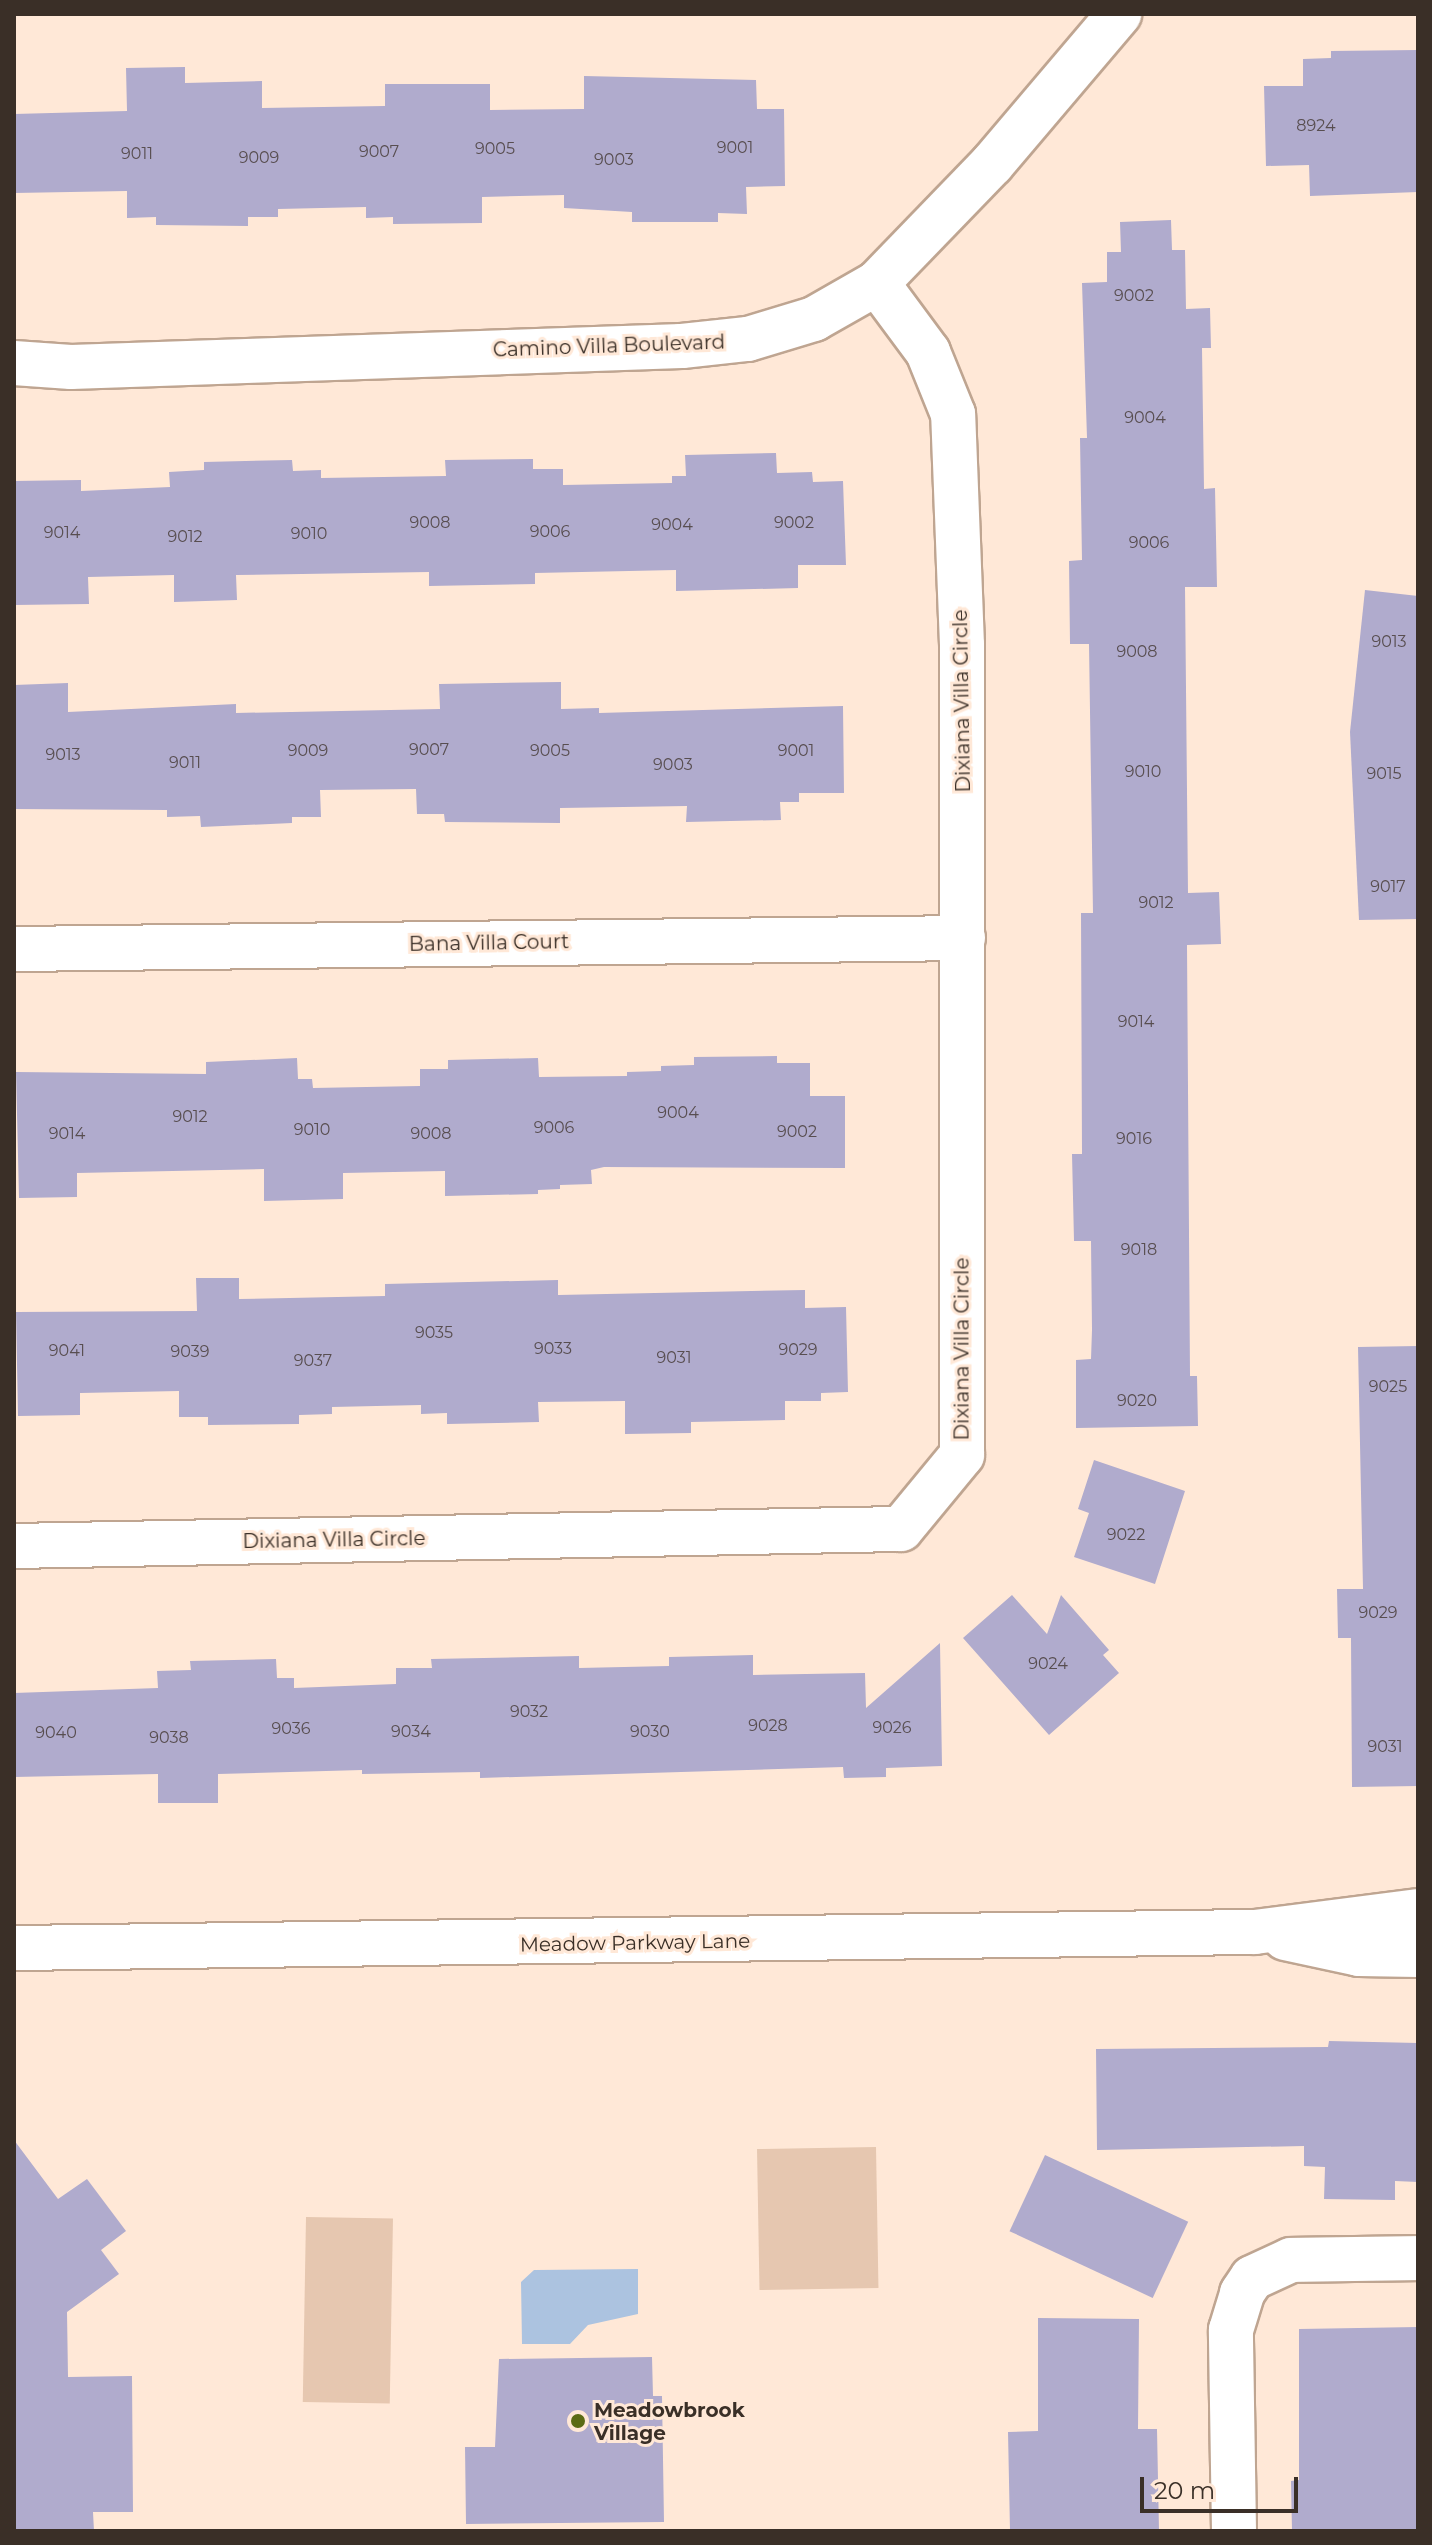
<!DOCTYPE html>
<html>
<head>
<meta charset="utf-8">
<style>
	body { margin:0 }
	#map { position:relative; width:1432px; height:2545px; overflow:hidden; background:#ffe8d7; font-family:Montserrat,sans-serif }
	div>[style] { position:absolute }
	.green>* { inset:0; background:#e6c7b0; transform-origin:0 0 }
	.water>* { inset:0; background:#acc3e0 }
	.building>* { inset:0; background:#b0abcd; transform-origin:0 0 }
	.roads { filter:drop-shadow(2px 0 #bfa591) drop-shadow(-2px 0 #bfa591) drop-shadow(0 2px #bfa591) drop-shadow(0 -2px #bfa591) }
	.street>* { height:44px; margin:-22px; padding:0 22px; transform-origin:22px; border-radius:22px; background:#fff }
	.dots>* { width:22px; height:22px; translate:-50% -50%; box-sizing:border-box; border:4px solid #ffe8d7; border-radius:50% }
	span { translate:-50% -50%; white-space:nowrap; text-align:center; line-height:1.15; -webkit-text-stroke:6px #ffe8d7; paint-order:stroke }
	.number-label { font-size:16px; color:#584e50 }
	.number-label span { -webkit-text-stroke-width:0 }
	.street-label { font-size:20px; color:#3a2f27 }
	.poi-label { font-size:20px; color:#3a2f27; font-weight:700 }
	.left { translate:0 -50%; text-align:left }
	.frame { position:absolute; inset:0; border:16px solid #3a2f27; pointer-events:none }
	.scale { position:absolute; left:1140px; top:2477px; width:158px; height:36px; box-sizing:border-box; border:4px solid #3a2f27; border-top:0; padding-left:10px; font-size:24px; line-height:28px; white-space:nowrap; color:#3a2f27; -webkit-text-stroke:6px #ffe8d7; paint-order:stroke }
</style>
</head>
<body>
<div id="map">
	<div class="green">
		<div style="left:876px;top:2147px;width:141px;height:119px;rotate:89deg"></div>
		<div style="left:306px;top:2217px;width:87px;height:185px;rotate:1deg"></div>
	</div>
	<div class="water">
		<div style="clip-path:polygon(638px 2269px,638px 2314px,588px 2325px,570px 2344px,522px 2344px,521px 2282px,534px 2270px)"></div>
	</div>
	<div class="building">
		<div style="clip-path:polygon(1418px 50px,1418px 192px,1310px 196px,1309px 165px,1266px 166px,1264px 86px,1303px 86px,1303px 59px,1331px 58px,1331px 51px)"></div>
		<div style="clip-path:polygon(185px 67px,185px 83px,262px 81px,262px 108px,385px 106px,385px 84px,490px 84px,490px 110px,584px 109px,584px 76px,756px 80px,757px 109px,784px 109px,785px 186px,746px 187px,747px 214px,718px 213px,718px 222px,632px 222px,632px 212px,564px 208px,564px 195px,482px 197px,482px 223px,393px 224px,393px 217px,366px 218px,366px 207px,278px 209px,278px 217px,248px 217px,248px 226px,156px 225px,156px 217px,127px 218px,127px 191px,14px 193px,14px 114px,127px 111px,126px 68px)"></div>
		<div style="clip-path:polygon(1171px 220px,1172px 250px,1185px 250px,1186px 309px,1210px 308px,1211px 348px,1202px 348px,1204px 489px,1215px 488px,1217px 587px,1185px 587px,1188px 893px,1219px 892px,1221px 944px,1187px 945px,1190px 1376px,1197px 1376px,1198px 1426px,1076px 1428px,1076px 1360px,1091px 1359px,1092px 1330px,1091px 1241px,1074px 1241px,1072px 1154px,1082px 1154px,1081px 913px,1093px 913px,1089px 644px,1070px 644px,1069px 561px,1082px 560px,1080px 438px,1087px 438px,1082px 283px,1107px 282px,1107px 252px,1121px 252px,1120px 222px)"></div>
		<div style="clip-path:polygon(776px 453px,777px 473px,812px 472px,813px 482px,843px 481px,846px 565px,798px 565px,798px 588px,676px 591px,676px 570px,535px 573px,535px 584px,429px 586px,429px 572px,236px 575px,237px 600px,174px 602px,174px 575px,88px 577px,89px 604px,14px 605px,14px 481px,81px 480px,81px 491px,170px 487px,169px 472px,204px 470px,204px 462px,292px 460px,293px 471px,321px 470px,321px 478px,446px 476px,445px 460px,533px 459px,533px 469px,563px 469px,563px 485px,672px 483px,672px 476px,686px 476px,685px 455px)"></div>
		<div style="clip-path:polygon(1365px 590px,1418px 596px,1418px 919px,1359px 920px,1350px 732px)"></div>
		<div style="clip-path:polygon(561px 682px,561px 709px,599px 708px,599px 713px,843px 706px,844px 793px,799px 793px,799px 802px,780px 802px,781px 820px,686px 822px,687px 806px,560px 808px,560px 823px,445px 822px,444px 814px,417px 814px,416px 789px,320px 790px,321px 817px,292px 817px,292px 823px,201px 827px,200px 816px,167px 817px,167px 810px,14px 809px,14px 685px,68px 683px,68px 712px,236px 704px,236px 713px,440px 709px,439px 684px)"></div>
		<div style="clip-path:polygon(777px 1056px,777px 1063px,810px 1063px,810px 1096px,845px 1096px,845px 1168px,604px 1167px,591px 1170px,592px 1184px,560px 1185px,560px 1189px,538px 1190px,538px 1194px,445px 1196px,445px 1171px,343px 1173px,343px 1199px,264px 1201px,264px 1169px,77px 1173px,77px 1197px,19px 1198px,16px 1072px,206px 1074px,206px 1062px,297px 1058px,298px 1079px,312px 1079px,313px 1088px,420px 1086px,420px 1069px,448px 1069px,448px 1060px,538px 1058px,539px 1077px,627px 1076px,627px 1072px,661px 1071px,661px 1066px,694px 1065px,694px 1057px)"></div>
		<div style="clip-path:polygon(196px 1278px,239px 1278px,239px 1299px,385px 1296px,385px 1284px,558px 1280px,558px 1295px,805px 1290px,805px 1308px,846px 1307px,848px 1392px,821px 1393px,821px 1401px,785px 1401px,785px 1420px,691px 1422px,691px 1433px,625px 1434px,625px 1401px,538px 1402px,539px 1422px,447px 1424px,447px 1413px,421px 1414px,421px 1405px,332px 1407px,332px 1414px,299px 1415px,299px 1424px,208px 1425px,208px 1417px,179px 1417px,179px 1391px,80px 1393px,80px 1415px,18px 1416px,16px 1312px,197px 1311px)"></div>
		<div style="clip-path:polygon(1418px 1346px,1418px 1786px,1352px 1787px,1351px 1638px,1338px 1638px,1337px 1589px,1363px 1589px,1358px 1347px)"></div>
		<div style="clip-path:polygon(1094px 1460px,1185px 1491px,1155px 1584px,1074px 1557px,1089px 1513px,1078px 1509px)"></div>
		<div style="clip-path:polygon(1012px 1595px,1047px 1634px,1061px 1595px,1109px 1650px,1103px 1655px,1119px 1673px,1049px 1735px,963px 1638px)"></div>
		<div style="clip-path:polygon(940px 1643px,942px 1766px,886px 1768px,886px 1777px,844px 1778px,843px 1767px,480px 1778px,480px 1772px,362px 1774px,362px 1770px,218px 1774px,218px 1803px,158px 1803px,158px 1774px,14px 1777px,14px 1693px,158px 1688px,157px 1671px,191px 1670px,190px 1661px,276px 1659px,277px 1678px,294px 1678px,294px 1688px,396px 1684px,396px 1668px,432px 1668px,431px 1659px,579px 1656px,579px 1668px,669px 1666px,669px 1657px,753px 1655px,753px 1675px,865px 1673px,866px 1708px)"></div>
		<div style="clip-path:polygon(1329px 2041px,1418px 2043px,1418px 2182px,1395px 2181px,1395px 2200px,1324px 2199px,1325px 2167px,1304px 2166px,1304px 2146px,1097px 2150px,1096px 2049px,1328px 2047px)"></div>
		<div style="clip-path:polygon(14px 2140px,58px 2199px,87px 2179px,126px 2231px,101px 2250px,119px 2274px,67px 2312px,68px 2377px,132px 2376px,133px 2512px,93px 2512px,94px 2531px,14px 2531px)"></div>
		<div style="left:1045px;top:2155px;width:158px;height:84px;rotate:25deg"></div>
		<div style="clip-path:polygon(1038px 2318px,1139px 2319px,1138px 2429px,1157px 2429px,1159px 2531px,1010px 2531px,1008px 2432px,1038px 2431px)"></div>
		<div style="clip-path:polygon(1418px 2327px,1418px 2531px,1292px 2531px,1291px 2481px,1299px 2480px,1299px 2329px)"></div>
		<div style="clip-path:polygon(652px 2357px,653px 2396px,662px 2396px,664px 2522px,466px 2524px,465px 2447px,495px 2447px,499px 2359px)"></div>
	</div>
	<div class="roads">
		<div class="street">
			<div style="left:14px;top:363px;width:57px;rotate:4deg"></div>
			<div style="left:71px;top:367px;width:611px;rotate:-1.97deg"></div>
			<div style="left:682px;top:346px;width:66px;rotate:-6.1deg"></div>
			<div style="left:748px;top:339px;width:69px;rotate:-16.9deg"></div>
			<div style="left:814px;top:319px;width:73px;rotate:-29.7deg"></div>
			<div style="left:877px;top:283px;width:165px;rotate:-46deg"></div>
			<div style="left:992px;top:164px;width:197px;rotate:-49.7deg"></div>
			<div style="left:14px;top:949px;width:949px;rotate:-0.66deg"></div>
			<div style="left:14px;top:1546px;width:887px;rotate:-1.1deg"></div>
			<div style="left:901px;top:1529px;width:96px;rotate:-50.5deg"></div>
			<div style="left:962px;top:1455px;width:810px;rotate:-90deg"></div>
			<div style="left:962px;top:645px;width:231px;rotate:-92.2deg"></div>
			<div style="left:953px;top:414px;width:67px;rotate:-112deg"></div>
			<div style="left:928px;top:352px;width:86px;rotate:-126.5deg"></div>
			<div style="left:1285px;top:1938px;width:76px;rotate:12.2deg"></div>
			<div style="left:1359px;top:1954px;width:59px;rotate:1deg"></div>
			<div style="left:14px;top:1948px;width:1241px;rotate:-0.74deg"></div>
			<div style="left:1255px;top:1932px;width:164px;rotate:-7.3deg"></div>
			<div style="left:1234px;top:2531px;width:201px;rotate:-90.9deg"></div>
			<div style="left:1231px;top:2330px;width:39px;rotate:-73deg"></div>
			<div style="left:1242px;top:2293px;width:18px;rotate:-56deg"></div>
			<div style="left:1252px;top:2278px;width:43px;rotate:-24.8deg"></div>
			<div style="left:1291px;top:2260px;width:127px;rotate:-0.9deg"></div>
		</div>
	</div>
	<div class="dots">
		<div style="left:578px;top:2421px;background:#5b6b14"></div>
	</div>
	<div class="number-label">
		<span style="left:1316px;top:126px">8924</span>
		<span style="left:735px;top:148px">9001</span>
		<span style="left:495px;top:149px">9005</span>
		<span style="left:379px;top:152px">9007</span>
		<span style="left:137px;top:154px">9011</span>
		<span style="left:259px;top:158px">9009</span>
		<span style="left:614px;top:160px">9003</span>
		<span style="left:1134px;top:296px">9002</span>
		<span style="left:1145px;top:418px">9004</span>
		<span style="left:430px;top:523px">9008</span>
		<span style="left:794px;top:523px">9002</span>
		<span style="left:672px;top:525px">9004</span>
		<span style="left:550px;top:532px">9006</span>
		<span style="left:62px;top:533px">9014</span>
		<span style="left:309px;top:534px">9010</span>
		<span style="left:185px;top:537px">9012</span>
		<span style="left:1149px;top:543px">9006</span>
		<span style="left:1389px;top:642px">9013</span>
		<span style="left:1137px;top:652px">9008</span>
		<span style="left:429px;top:750px">9007</span>
		<span style="left:308px;top:751px">9009</span>
		<span style="left:550px;top:751px">9005</span>
		<span style="left:796px;top:751px">9001</span>
		<span style="left:63px;top:755px">9013</span>
		<span style="left:185px;top:763px">9011</span>
		<span style="left:673px;top:765px">9003</span>
		<span style="left:1143px;top:772px">9010</span>
		<span style="left:1384px;top:774px">9015</span>
		<span style="left:1388px;top:887px">9017</span>
		<span style="left:1156px;top:903px">9012</span>
		<span style="left:1136px;top:1022px">9014</span>
		<span style="left:678px;top:1113px">9004</span>
		<span style="left:190px;top:1117px">9012</span>
		<span style="left:554px;top:1128px">9006</span>
		<span style="left:312px;top:1130px">9010</span>
		<span style="left:797px;top:1132px">9002</span>
		<span style="left:67px;top:1134px">9014</span>
		<span style="left:431px;top:1134px">9008</span>
		<span style="left:1134px;top:1139px">9016</span>
		<span style="left:1139px;top:1250px">9018</span>
		<span style="left:434px;top:1333px">9035</span>
		<span style="left:553px;top:1349px">9033</span>
		<span style="left:798px;top:1350px">9029</span>
		<span style="left:67px;top:1351px">9041</span>
		<span style="left:190px;top:1352px">9039</span>
		<span style="left:674px;top:1358px">9031</span>
		<span style="left:313px;top:1361px">9037</span>
		<span style="left:1388px;top:1387px">9025</span>
		<span style="left:1137px;top:1401px">9020</span>
		<span style="left:1126px;top:1535px">9022</span>
		<span style="left:1378px;top:1613px">9029</span>
		<span style="left:1048px;top:1664px">9024</span>
		<span style="left:529px;top:1712px">9032</span>
		<span style="left:768px;top:1726px">9028</span>
		<span style="left:892px;top:1728px">9026</span>
		<span style="left:291px;top:1729px">9036</span>
		<span style="left:411px;top:1732px">9034</span>
		<span style="left:650px;top:1732px">9030</span>
		<span style="left:56px;top:1733px">9040</span>
		<span style="left:169px;top:1738px">9038</span>
		<span style="left:1385px;top:1747px">9031</span>
	</div>
	<div class="street-label">
		<span style="left:609px;top:346px;rotate:-2deg">Camino Villa Boulevard</span>
		<span style="left:962px;top:701px;rotate:-91deg">Dixiana Villa Circle</span>
		<span style="left:489px;top:943px;rotate:-1deg">Bana Villa Court</span>
		<span style="left:962px;top:1349px;rotate:-90deg">Dixiana Villa Circle</span>
		<span style="left:334px;top:1540px;rotate:-1deg">Dixiana Villa Circle</span>
		<span style="left:635px;top:1943px;rotate:-1deg">Meadow Parkway Lane</span>
	</div>
	<div class="poi-label">
		<span class="left" style="left:594px;top:2422px">Meadowbrook<br>Village</span>
	</div>
	<div class="frame"></div>
	<div class="scale">20 m</div>
</div>
</body>
</html>
